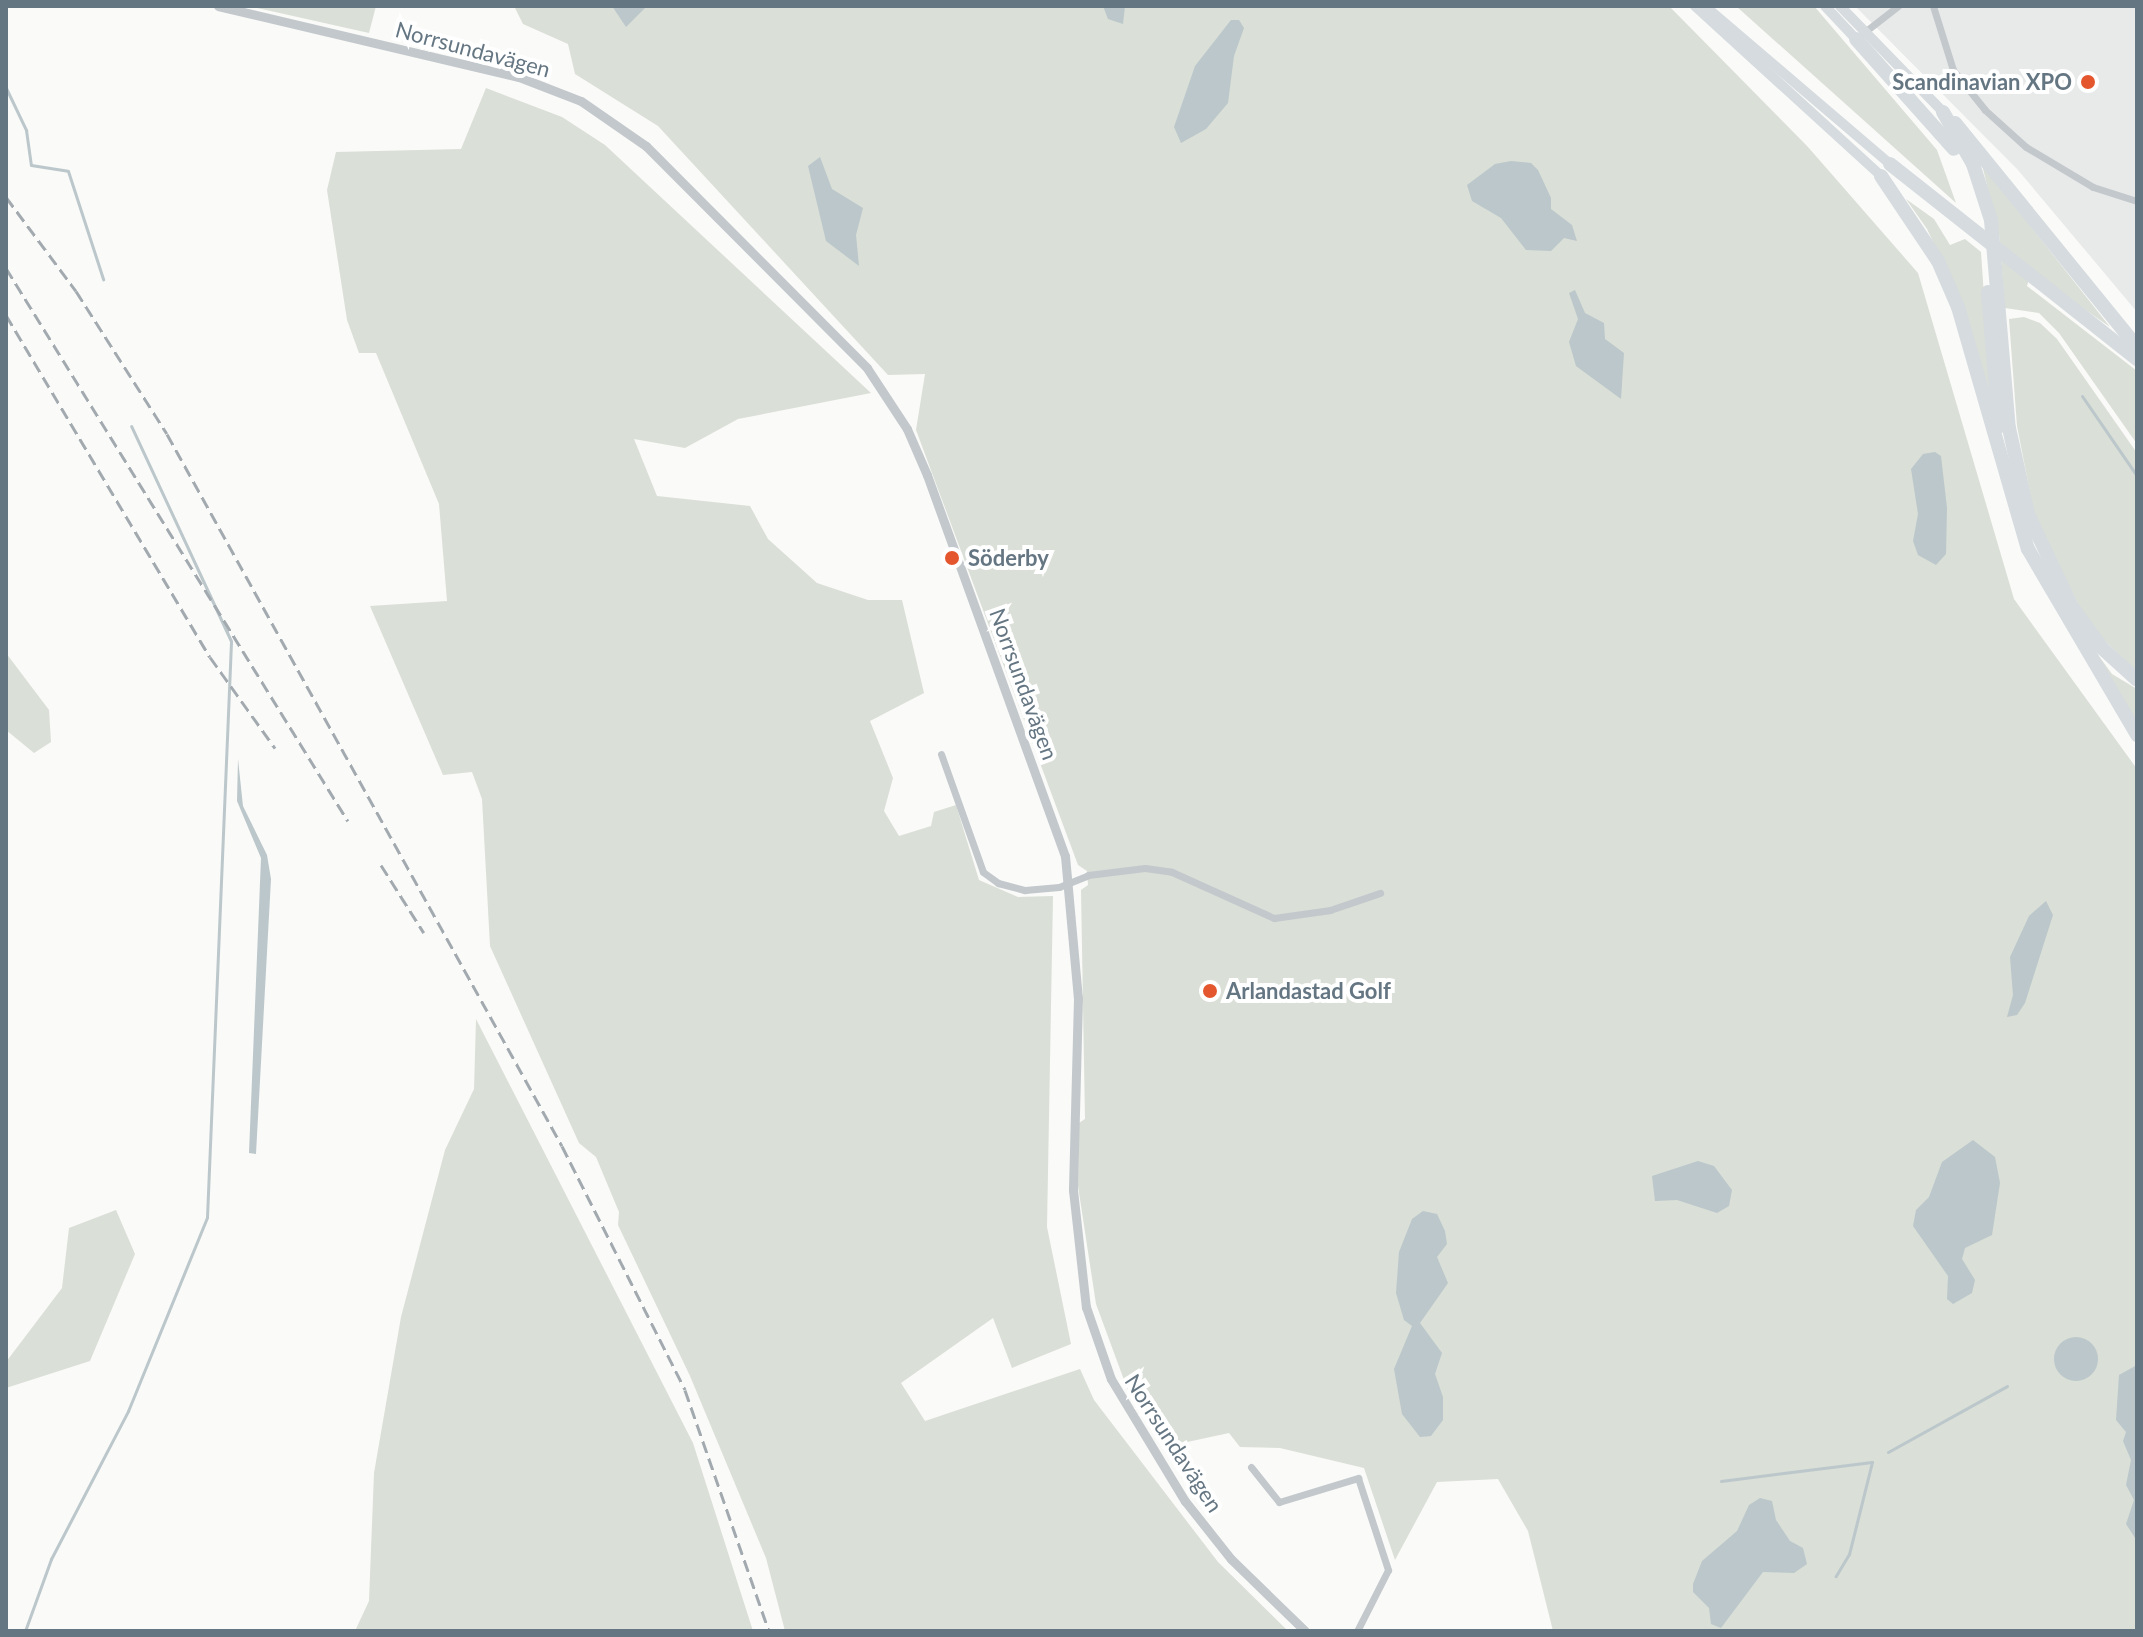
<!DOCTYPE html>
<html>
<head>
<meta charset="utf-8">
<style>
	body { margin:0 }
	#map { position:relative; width:2143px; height:1637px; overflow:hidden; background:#fafaf8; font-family:Lato,sans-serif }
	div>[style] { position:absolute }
	.built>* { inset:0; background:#e8e9e9 }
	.green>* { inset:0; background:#dadfd7 }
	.water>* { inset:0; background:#bbc7cb }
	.round { border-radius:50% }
	.stream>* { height:3px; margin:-1.5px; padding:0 1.5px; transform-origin:1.5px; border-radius:1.5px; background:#bbc7cb }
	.minor>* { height:7px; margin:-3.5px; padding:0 3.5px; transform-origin:3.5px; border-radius:3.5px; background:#c3c8cc }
	.tertiary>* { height:9px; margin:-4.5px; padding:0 4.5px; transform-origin:4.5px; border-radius:4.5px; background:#c3c8cc }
	.secondary>* { height:10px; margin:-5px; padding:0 5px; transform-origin:5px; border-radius:5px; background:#d6dbdf }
	.motorway>* { height:14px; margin:-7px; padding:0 7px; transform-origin:7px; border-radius:7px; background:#d6dbdf }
	.rail>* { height:3px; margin-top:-1.5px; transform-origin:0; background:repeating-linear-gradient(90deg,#a2aab0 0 12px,transparent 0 18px) }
	.dots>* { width:22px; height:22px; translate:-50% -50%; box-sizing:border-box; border:4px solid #fff; border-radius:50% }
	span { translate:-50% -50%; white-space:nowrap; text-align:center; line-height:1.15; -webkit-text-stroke:8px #fff; paint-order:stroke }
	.street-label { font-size:22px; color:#657683 }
	.poi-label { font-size:22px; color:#657683; font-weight:700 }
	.right { translate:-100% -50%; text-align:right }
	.left { translate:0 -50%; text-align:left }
	.frame { position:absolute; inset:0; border:8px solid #657683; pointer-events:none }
</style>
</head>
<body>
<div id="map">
	<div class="built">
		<div style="clip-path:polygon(1855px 6px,2137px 6px,2137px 312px,2018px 170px)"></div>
	</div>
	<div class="green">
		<div style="clip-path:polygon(248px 6px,376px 6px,369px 33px)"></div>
		<div style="clip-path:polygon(514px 6px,1669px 6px,1808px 147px,1918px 273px,2014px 599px,2137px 769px,2137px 1631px,1553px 1631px,1528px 1531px,1498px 1479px,1437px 1482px,1395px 1560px,1364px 1468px,1280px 1448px,1240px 1447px,1229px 1433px,1164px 1447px,1127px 1388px,1096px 1304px,1078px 1186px,1079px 1123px,1085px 1119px,1081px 890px,1088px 885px,1087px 871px,1078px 865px,916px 430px,925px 374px,888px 375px,658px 126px,575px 74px,568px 44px,523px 24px)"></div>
		<div style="clip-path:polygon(1736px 6px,1814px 6px,1937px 150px,1956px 203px)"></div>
		<div style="clip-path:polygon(486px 88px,562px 117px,605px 145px,871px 393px,738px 419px,685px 448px,634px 439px,657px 496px,750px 506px,768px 539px,817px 583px,868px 600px,902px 600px,924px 693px,870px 721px,893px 778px,884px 811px,899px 836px,931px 826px,934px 812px,956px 805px,979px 880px,1018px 897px,1053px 896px,1047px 1227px,1071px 1344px,1012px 1368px,993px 1318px,901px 1383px,925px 1421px,1080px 1369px,1094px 1400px,1218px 1562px,1288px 1631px,785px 1631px,766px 1558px,690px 1376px,618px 1225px,619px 1212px,596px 1157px,579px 1143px,490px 946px,482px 799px,472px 772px,443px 775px,370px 606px,447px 601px,439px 504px,376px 353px,359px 353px,347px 320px,327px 190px,336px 152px,461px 149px)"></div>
		<div style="clip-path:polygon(1982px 165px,2110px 327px,2031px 272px,2027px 286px,2137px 371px,2137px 444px,2059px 333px,2039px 313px,2005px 308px,1999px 233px)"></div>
		<div style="clip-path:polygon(1906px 199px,1934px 219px,1950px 245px,1965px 239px,1981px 252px,1991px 400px,1962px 303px,1927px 229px)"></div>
		<div style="clip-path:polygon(2024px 317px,2040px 323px,2057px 339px,2137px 453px,2137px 672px,2098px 634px,2079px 606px,2035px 518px,2017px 426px,2009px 319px)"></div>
		<div style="clip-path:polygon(2082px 633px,2112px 674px,2137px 689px,2137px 727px)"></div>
		<div style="clip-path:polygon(6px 653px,49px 710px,51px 742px,34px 753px,6px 730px)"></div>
		<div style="clip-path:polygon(476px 1019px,693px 1443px,753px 1631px,355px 1631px,369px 1601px,374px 1473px,401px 1317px,445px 1150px,474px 1089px)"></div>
		<div style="clip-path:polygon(116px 1210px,135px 1254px,90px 1361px,6px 1388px,6px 1362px,62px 1288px,69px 1228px)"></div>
	</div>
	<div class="water">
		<div style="clip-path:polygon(612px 6px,647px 6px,626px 27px)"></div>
		<div style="clip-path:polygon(1103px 6px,1125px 6px,1123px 24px,1108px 19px)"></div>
		<div style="clip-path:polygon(1231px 20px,1239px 20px,1244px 28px,1234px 56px,1228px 103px,1206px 129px,1181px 143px,1174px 127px,1195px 66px)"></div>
		<div style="clip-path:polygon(820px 157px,832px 189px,863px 208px,856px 235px,859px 266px,826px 241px,808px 166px)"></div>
		<div style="clip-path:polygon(1511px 161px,1531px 163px,1538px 170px,1551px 198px,1551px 209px,1572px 225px,1577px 241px,1564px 238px,1551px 251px,1526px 250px,1501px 218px,1472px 201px,1467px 185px,1495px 164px)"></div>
		<div style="clip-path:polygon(1575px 290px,1585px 313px,1604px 323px,1605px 339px,1624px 353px,1621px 399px,1576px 366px,1569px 342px,1578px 319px,1569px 293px)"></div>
		<div style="clip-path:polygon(1935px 452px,1941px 456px,1947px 508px,1946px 554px,1936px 565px,1918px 555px,1913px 541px,1918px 514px,1911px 469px,1923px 454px)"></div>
		<div style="clip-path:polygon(238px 759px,243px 806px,267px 855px,271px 879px,256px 1154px,249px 1153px,261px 858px,237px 801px)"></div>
		<div style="clip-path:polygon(2046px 901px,2053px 915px,2025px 1003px,2017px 1015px,2007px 1017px,2013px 995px,2010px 957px,2029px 916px)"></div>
		<div style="clip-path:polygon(1973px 1140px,1995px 1157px,2000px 1183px,1992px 1235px,1965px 1248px,1962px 1259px,1975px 1280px,1972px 1293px,1953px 1304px,1947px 1299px,1948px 1276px,1913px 1226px,1916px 1210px,1929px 1197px,1942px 1162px)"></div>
		<div style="clip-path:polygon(1698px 1161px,1714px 1166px,1732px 1190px,1729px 1206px,1717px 1213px,1677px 1200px,1655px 1201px,1652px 1176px)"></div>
		<div style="clip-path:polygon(1423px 1211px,1437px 1214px,1445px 1231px,1447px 1244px,1437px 1257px,1448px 1283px,1420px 1323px,1442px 1353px,1435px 1374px,1443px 1397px,1443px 1420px,1431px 1436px,1420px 1437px,1402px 1414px,1394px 1369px,1412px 1326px,1404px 1320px,1396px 1293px,1399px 1252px,1412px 1219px)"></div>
		<div class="round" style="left:2054px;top:1337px;width:44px;height:44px"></div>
		<div style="clip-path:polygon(2137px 1365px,2137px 1541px,2126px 1524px,2134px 1500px,2126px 1485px,2131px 1460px,2123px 1441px,2126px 1432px,2116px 1420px,2119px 1375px)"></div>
		<div style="clip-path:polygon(1760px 1498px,1772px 1501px,1776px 1520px,1790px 1541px,1803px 1548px,1807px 1564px,1794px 1573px,1763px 1572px,1721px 1628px,1711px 1624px,1709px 1608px,1693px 1592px,1693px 1584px,1702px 1561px,1737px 1531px,1749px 1505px)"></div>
	</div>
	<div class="stream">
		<div style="left:6px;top:88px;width:47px;rotate:64.5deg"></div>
		<div style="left:26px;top:130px;width:35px;rotate:82deg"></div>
		<div style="left:31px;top:165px;width:37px;rotate:9deg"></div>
		<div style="left:68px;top:171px;width:114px;rotate:72deg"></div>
		<div style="left:2082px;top:396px;width:97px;rotate:55.5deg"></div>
		<div style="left:1888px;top:1452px;width:136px;rotate:-29deg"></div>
		<div style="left:1721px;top:1481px;width:152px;rotate:-7.2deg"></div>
		<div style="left:1872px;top:1462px;width:95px;rotate:104deg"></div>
		<div style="left:1849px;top:1554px;width:26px;rotate:121deg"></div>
		<div style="left:25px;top:1631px;width:77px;rotate:-70.1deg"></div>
		<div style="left:51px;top:1559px;width:167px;rotate:-62.5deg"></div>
		<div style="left:128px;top:1411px;width:209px;rotate:-67.8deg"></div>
		<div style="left:207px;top:1217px;width:576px;rotate:-87.61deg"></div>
		<div style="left:231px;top:641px;width:237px;rotate:-114.9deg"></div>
	</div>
	<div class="minor">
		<div style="left:1933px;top:6px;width:67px;rotate:72.6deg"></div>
		<div style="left:1953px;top:70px;width:51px;rotate:51.3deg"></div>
		<div style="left:1985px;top:110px;width:55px;rotate:42.1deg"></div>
		<div style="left:2026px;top:147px;width:78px;rotate:30.8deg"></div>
		<div style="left:2093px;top:187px;width:46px;rotate:17.7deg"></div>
		<div style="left:1862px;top:34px;width:46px;rotate:-37.9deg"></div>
		<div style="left:941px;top:754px;width:125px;rotate:70.4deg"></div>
		<div style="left:983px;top:872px;width:19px;rotate:36deg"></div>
		<div style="left:998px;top:883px;width:28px;rotate:15deg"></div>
		<div style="left:1025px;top:890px;width:34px;rotate:-5deg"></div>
		<div style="left:1059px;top:887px;width:31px;rotate:-22deg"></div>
		<div style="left:1088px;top:875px;width:57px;rotate:-7deg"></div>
		<div style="left:1145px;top:868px;width:27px;rotate:8deg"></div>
		<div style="left:1172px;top:872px;width:112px;rotate:24.3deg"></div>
		<div style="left:1274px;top:918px;width:57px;rotate:-8.1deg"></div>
		<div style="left:1330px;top:910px;width:53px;rotate:-18.8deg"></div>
		<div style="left:1251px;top:1467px;width:45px;rotate:51.3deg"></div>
		<div style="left:1279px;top:1502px;width:83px;rotate:-16.9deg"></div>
		<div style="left:1358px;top:1478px;width:97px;rotate:71.9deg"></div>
		<div style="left:1388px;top:1570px;width:68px;rotate:116.9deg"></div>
	</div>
	<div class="tertiary">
		<div style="left:218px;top:6px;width:309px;rotate:13.3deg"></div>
		<div style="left:519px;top:77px;width:66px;rotate:21.2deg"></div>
		<div style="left:581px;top:101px;width:79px;rotate:34.7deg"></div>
		<div style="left:646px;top:146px;width:313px;rotate:45.1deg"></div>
		<div style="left:867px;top:368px;width:73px;rotate:56.7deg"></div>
		<div style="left:907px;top:429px;width:50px;rotate:66.5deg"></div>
		<div style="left:927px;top:475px;width:405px;rotate:70.1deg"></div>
		<div style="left:1065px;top:856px;width:143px;rotate:84.8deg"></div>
		<div style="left:1078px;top:998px;width:192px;rotate:91.5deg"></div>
		<div style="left:1073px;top:1190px;width:118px;rotate:83.7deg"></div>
		<div style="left:1086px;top:1307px;width:76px;rotate:70.9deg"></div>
		<div style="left:1111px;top:1379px;width:143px;rotate:58.8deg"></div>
		<div style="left:1185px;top:1501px;width:74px;rotate:51.6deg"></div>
		<div style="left:1231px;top:1559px;width:103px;rotate:44.2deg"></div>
	</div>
	<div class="secondary">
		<div style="left:1695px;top:6px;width:252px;rotate:42.4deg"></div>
		<div style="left:1705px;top:6px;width:243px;rotate:40.5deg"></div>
		<div style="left:1825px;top:6px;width:45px;rotate:46.8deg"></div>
		<div style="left:1840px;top:6px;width:148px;rotate:45.8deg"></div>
	</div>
	<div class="motorway">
		<div style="left:1856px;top:39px;width:147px;rotate:48.3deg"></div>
		<div style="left:1943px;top:112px;width:60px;rotate:60deg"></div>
		<div style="left:1973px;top:164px;width:59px;rotate:72.2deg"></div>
		<div style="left:1991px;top:220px;width:209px;rotate:85.1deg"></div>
		<div style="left:2009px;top:428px;width:88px;rotate:77.5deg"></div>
		<div style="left:2028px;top:514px;width:103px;rotate:64.7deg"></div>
		<div style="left:2072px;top:607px;width:51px;rotate:53.8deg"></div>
		<div style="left:2102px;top:648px;width:47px;rotate:42.4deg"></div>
		<div style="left:1955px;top:123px;width:289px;rotate:50.9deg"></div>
		<div style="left:1890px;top:164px;width:315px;rotate:38.3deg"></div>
		<div style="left:1881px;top:176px;width:102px;rotate:56.2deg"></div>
		<div style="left:1938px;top:261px;width:50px;rotate:66.5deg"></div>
		<div style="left:1958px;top:307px;width:252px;rotate:73.9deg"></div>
		<div style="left:2028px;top:549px;width:216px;rotate:59.6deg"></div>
		<div style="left:1988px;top:292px;width:135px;rotate:85.3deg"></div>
	</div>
	<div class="rail">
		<div style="left:6px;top:197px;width:117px;rotate:53.3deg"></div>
		<div style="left:76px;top:291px;width:169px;rotate:57.5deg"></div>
		<div style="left:167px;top:434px;width:814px;rotate:60.98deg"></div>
		<div style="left:562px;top:1146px;width:273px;rotate:63.2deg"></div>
		<div style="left:685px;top:1390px;width:255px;rotate:70.8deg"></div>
		<div style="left:6px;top:268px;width:650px;rotate:58.27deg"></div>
		<div style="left:6px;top:315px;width:398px;rotate:59.2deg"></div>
		<div style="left:210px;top:657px;width:112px;rotate:54.5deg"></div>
		<div style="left:381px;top:865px;width:80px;rotate:57.7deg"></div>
	</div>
	<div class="dots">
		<div style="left:2088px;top:82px;background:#e4572e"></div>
		<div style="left:952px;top:558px;background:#e4572e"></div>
		<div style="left:1210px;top:991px;background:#e4572e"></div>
	</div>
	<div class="street-label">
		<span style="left:473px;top:49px;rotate:15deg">Norrsundavägen</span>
		<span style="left:1024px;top:684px;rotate:70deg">Norrsundavägen</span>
		<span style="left:1174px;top:1443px;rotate:57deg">Norrsundavägen</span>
	</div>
	<div class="poi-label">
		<span class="right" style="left:2072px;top:82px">Scandinavian XPO</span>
		<span class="left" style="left:968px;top:558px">Söderby</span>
		<span class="left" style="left:1226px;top:991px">Arlandastad Golf</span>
	</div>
	<div class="frame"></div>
</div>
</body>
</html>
